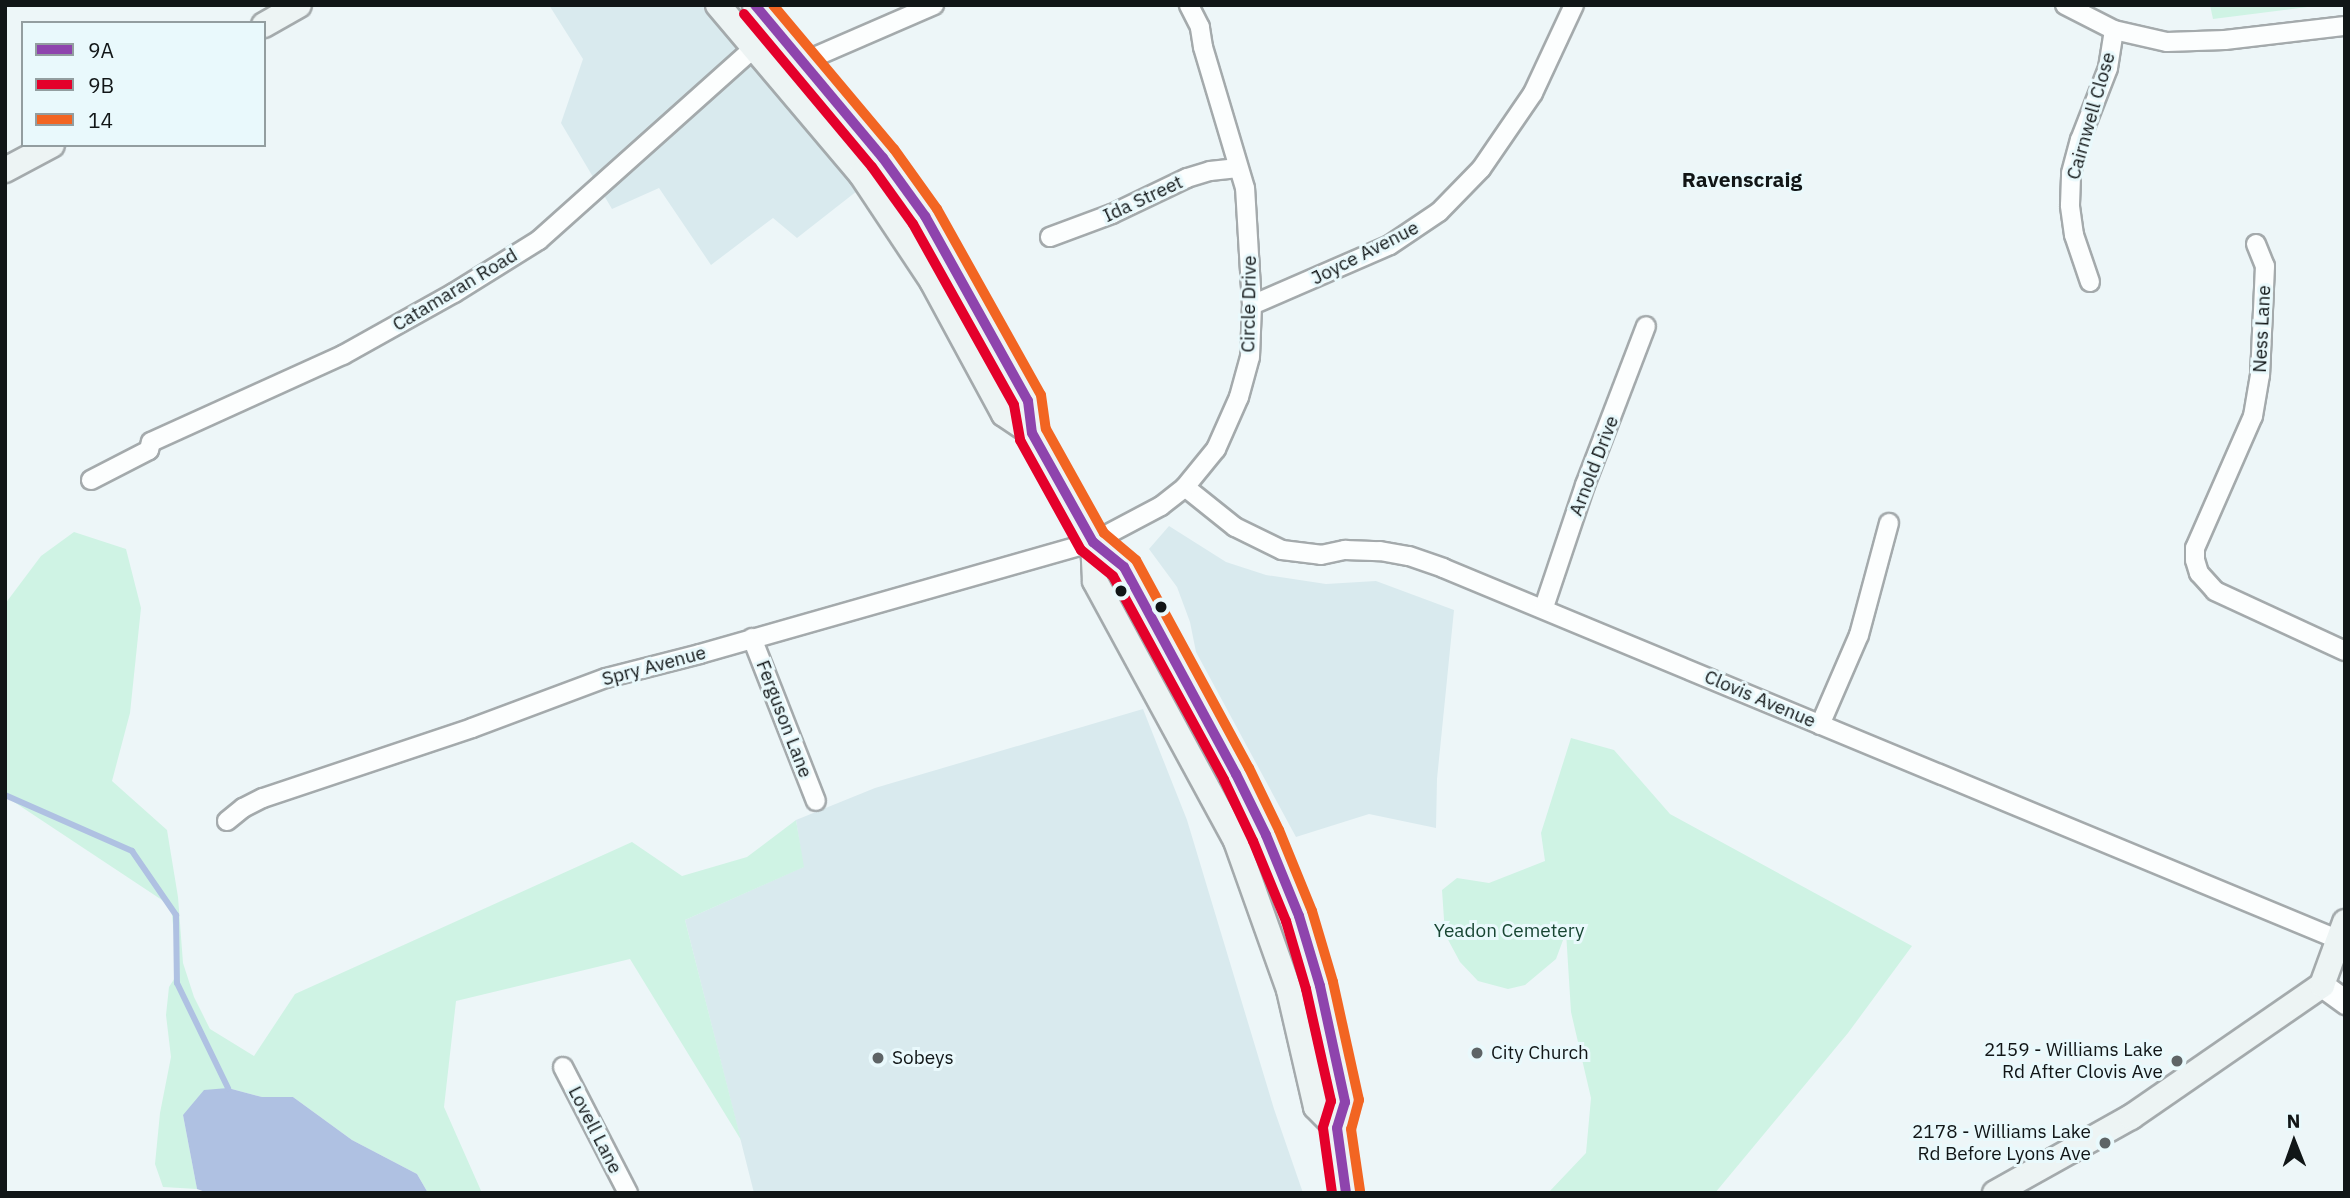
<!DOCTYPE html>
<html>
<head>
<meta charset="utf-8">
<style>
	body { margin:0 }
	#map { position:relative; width:2350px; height:1198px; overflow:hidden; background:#edf6f8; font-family:"IBM Plex Sans",sans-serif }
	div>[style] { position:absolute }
	.built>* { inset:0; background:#d9eaee }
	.green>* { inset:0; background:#cff3e4 }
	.water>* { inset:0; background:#afc1e2 }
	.stream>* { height:6px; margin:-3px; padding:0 3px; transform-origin:3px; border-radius:3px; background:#afc1e2 }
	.roads { filter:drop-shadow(2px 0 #a4aaac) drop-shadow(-2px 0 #a4aaac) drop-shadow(0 2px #a4aaac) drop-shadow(0 -2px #a4aaac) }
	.minor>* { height:18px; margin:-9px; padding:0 9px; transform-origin:9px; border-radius:9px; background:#fcfefe }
	.tertiary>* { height:23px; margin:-11.5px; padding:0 11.5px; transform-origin:11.5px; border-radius:11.5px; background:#fcfefe }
	.secondary>* { height:24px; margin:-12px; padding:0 12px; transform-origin:12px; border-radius:12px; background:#edf4f4 }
	.bus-1>* { height:10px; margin:-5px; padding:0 5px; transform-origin:5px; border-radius:5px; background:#8e44ad }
	.bus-2>* { height:10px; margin:-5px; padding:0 5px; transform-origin:5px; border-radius:5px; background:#e4002b }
	.bus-3>* { height:10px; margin:-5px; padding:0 5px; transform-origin:5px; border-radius:5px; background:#f26522 }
	.dots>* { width:19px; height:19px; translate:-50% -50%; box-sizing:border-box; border:4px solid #e9f9fc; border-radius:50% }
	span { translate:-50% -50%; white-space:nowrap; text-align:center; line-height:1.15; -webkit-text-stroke:6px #e9f9fc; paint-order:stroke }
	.street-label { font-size:19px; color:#111617 }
	.park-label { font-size:19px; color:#184633 }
	.poi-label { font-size:19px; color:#111617 }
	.right { translate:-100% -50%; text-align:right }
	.left { translate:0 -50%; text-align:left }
	.neighbourhood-label { font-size:21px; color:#111617; font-weight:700 }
	.frame { position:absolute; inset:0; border:7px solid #111617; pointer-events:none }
	.legend { position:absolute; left:21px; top:21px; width:245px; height:126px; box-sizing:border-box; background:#e9f9fc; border:2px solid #939ea0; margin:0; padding:9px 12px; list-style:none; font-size:21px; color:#111617 }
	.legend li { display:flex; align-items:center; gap:14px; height:35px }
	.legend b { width:35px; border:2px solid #939ea0 }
	.north { position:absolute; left:2259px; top:1107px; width:70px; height:70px; -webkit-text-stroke:5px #e9f9fc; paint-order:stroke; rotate:359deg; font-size:19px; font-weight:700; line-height:28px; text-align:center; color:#111617 }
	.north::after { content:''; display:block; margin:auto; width:24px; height:32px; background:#111617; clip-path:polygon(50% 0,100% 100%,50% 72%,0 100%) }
</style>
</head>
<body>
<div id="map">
	<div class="built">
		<div style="clip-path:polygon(549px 5px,707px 5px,857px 191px,797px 238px,773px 218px,711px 265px,659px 188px,612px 209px,561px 123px,583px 59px)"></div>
		<div style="clip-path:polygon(1169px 526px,1226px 562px,1266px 575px,1326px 584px,1376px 581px,1454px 610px,1437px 779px,1436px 828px,1369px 814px,1296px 837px,1196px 652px,1190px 622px,1177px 587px,1149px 549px)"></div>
		<div style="clip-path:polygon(1143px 709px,1187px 820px,1274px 1109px,1303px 1193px,754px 1193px,685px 920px,803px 867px,796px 820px,875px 788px)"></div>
	</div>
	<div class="green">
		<div style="clip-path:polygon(2210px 5px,2323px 5px,2213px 19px)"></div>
		<div style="clip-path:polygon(74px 532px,126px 549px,141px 608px,130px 713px,112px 781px,167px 830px,178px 897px,183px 963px,194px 997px,210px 1029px,254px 1056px,295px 994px,632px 842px,682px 876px,747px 857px,796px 820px,804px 867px,685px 920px,741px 1140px,630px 959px,456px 1001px,444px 1107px,482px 1193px,428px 1193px,417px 1174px,352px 1140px,293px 1097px,262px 1097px,228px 1088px,183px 1115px,197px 1189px,163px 1187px,155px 1164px,160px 1113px,171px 1057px,166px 1015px,169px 987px,178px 973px,171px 906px,5px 796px,5px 604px,41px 556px)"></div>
		<div style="clip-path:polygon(1571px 738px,1614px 750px,1670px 814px,1912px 946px,1848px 1033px,1715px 1193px,1548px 1193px,1586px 1153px,1591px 1098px,1571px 1012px,1566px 932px,1556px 959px,1525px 985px,1508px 989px,1478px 981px,1460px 962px,1445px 934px,1442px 890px,1457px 878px,1489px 883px,1545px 861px,1541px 833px)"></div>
	</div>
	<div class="water">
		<div style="clip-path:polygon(228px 1088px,262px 1097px,293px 1097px,352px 1140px,417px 1174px,428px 1193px,208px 1193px,197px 1189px,183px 1115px,204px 1090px)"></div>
	</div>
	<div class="stream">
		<div style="left:5px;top:795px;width:139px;rotate:23.8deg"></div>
		<div style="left:132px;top:851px;width:78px;rotate:55.5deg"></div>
		<div style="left:176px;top:915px;width:68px;rotate:89.2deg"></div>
		<div style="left:177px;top:983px;width:117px;rotate:64.1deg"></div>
	</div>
	<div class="roads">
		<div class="minor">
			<div style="left:2065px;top:5px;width:55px;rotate:27deg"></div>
			<div style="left:2114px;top:30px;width:54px;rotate:12.8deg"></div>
			<div style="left:2167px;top:42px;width:58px;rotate:-2deg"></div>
			<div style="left:2225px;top:40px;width:121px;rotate:-6.7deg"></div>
			<div style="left:803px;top:62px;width:143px;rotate:-23.5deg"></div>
			<div style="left:1050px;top:237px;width:66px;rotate:-20.4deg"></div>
			<div style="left:1112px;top:214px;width:83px;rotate:-25.6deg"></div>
			<div style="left:1187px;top:178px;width:24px;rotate:-17deg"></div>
			<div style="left:1210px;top:171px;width:28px;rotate:-6deg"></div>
			<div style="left:2256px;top:244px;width:24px;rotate:68deg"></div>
			<div style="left:2265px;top:266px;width:109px;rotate:92.6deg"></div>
			<div style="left:2260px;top:375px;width:42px;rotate:99.7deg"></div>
			<div style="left:2253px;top:416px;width:144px;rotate:113.7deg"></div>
			<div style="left:2195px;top:548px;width:12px;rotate:90deg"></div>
			<div style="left:2195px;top:560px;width:14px;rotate:73deg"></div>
			<div style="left:2199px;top:573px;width:24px;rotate:48deg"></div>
			<div style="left:2215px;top:591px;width:143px;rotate:24.8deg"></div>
			<div style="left:2090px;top:282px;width:50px;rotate:-108.8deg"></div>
			<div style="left:2074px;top:235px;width:30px;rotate:-98deg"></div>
			<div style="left:2070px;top:205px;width:32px;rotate:-88deg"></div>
			<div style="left:2071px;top:173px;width:34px;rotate:-75deg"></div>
			<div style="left:2080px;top:140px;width:77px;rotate:-68.7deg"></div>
			<div style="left:2108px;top:68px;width:38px;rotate:-81deg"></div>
			<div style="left:1252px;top:305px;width:150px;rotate:-23.5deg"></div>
			<div style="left:1390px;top:245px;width:59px;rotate:-34deg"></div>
			<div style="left:1439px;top:212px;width:60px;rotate:-45.7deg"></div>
			<div style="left:1481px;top:169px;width:92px;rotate:-55.6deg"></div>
			<div style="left:1533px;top:93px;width:97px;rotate:-65deg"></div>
			<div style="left:91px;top:480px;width:65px;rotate:-27.3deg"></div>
			<div style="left:149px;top:450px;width:8px;rotate:-76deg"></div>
			<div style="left:151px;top:442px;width:211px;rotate:-24.4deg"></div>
			<div style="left:343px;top:355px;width:127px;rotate:-29.2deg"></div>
			<div style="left:454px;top:293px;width:100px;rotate:-31.9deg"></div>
			<div style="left:539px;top:240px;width:317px;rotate:-41.8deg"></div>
			<div style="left:1185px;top:487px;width:64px;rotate:38.7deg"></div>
			<div style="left:1235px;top:527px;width:52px;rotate:26.1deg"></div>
			<div style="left:1282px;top:550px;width:39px;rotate:7deg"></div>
			<div style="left:1321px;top:555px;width:25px;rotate:-12deg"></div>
			<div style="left:1345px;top:550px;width:35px;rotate:2deg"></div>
			<div style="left:1380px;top:551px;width:29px;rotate:10deg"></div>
			<div style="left:1409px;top:556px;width:36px;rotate:19deg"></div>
			<div style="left:1443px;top:568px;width:968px;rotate:22.54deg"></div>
			<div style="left:1544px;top:607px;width:129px;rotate:-71.4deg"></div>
			<div style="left:1585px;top:485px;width:170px;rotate:-69deg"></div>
			<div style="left:752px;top:638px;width:175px;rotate:68.6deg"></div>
			<div style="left:1820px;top:725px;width:98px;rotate:-66.6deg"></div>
			<div style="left:1859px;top:635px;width:116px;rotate:-75deg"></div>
			<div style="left:227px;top:821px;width:21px;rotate:-39deg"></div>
			<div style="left:243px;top:808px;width:22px;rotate:-27deg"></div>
			<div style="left:263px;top:798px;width:220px;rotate:-18.5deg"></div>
			<div style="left:472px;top:728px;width:143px;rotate:-20.5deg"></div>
			<div style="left:606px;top:678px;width:97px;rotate:-14.3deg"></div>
			<div style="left:700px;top:654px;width:409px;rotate:-15.9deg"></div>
			<div style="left:1093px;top:542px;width:77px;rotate:-27.9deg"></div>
			<div style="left:1161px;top:506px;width:31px;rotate:-38deg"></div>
			<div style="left:1185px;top:487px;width:49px;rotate:-50.8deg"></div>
			<div style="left:1216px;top:449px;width:57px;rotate:-66.1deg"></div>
			<div style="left:1239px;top:397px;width:41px;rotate:-74.6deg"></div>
			<div style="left:1250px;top:357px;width:52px;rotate:-87.8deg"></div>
			<div style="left:1252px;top:305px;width:117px;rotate:-93.4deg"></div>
			<div style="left:1245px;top:188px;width:147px;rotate:-106.6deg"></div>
			<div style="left:1203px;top:47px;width:20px;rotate:-99deg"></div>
			<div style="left:1200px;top:27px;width:25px;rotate:-117deg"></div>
			<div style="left:563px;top:1067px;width:142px;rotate:62.7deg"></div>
		</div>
		<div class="tertiary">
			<div style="left:2322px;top:985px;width:29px;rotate:36deg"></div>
		</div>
		<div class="secondary">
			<div style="left:718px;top:5px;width:221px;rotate:49.8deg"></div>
			<div style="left:861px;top:174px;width:128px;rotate:56.4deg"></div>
			<div style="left:932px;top:281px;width:151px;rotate:61.6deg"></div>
			<div style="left:1004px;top:414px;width:34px;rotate:34deg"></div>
			<div style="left:755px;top:5px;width:199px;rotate:50.1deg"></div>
			<div style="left:883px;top:158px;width:72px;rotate:54.1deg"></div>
			<div style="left:925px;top:216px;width:212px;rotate:60.9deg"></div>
			<div style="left:1028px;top:401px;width:32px;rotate:83deg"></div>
			<div style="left:1032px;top:433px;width:125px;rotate:60.8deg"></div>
			<div style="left:1093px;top:542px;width:40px;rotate:39deg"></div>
			<div style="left:1124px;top:567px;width:235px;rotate:61.6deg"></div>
			<div style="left:1236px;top:774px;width:68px;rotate:63.8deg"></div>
			<div style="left:1266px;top:835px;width:87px;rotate:67.8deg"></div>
			<div style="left:1299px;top:916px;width:73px;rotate:73.3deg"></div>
			<div style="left:1320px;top:986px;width:119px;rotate:77.8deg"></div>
			<div style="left:1345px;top:1102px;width:27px;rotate:107deg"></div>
			<div style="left:1337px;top:1128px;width:66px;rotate:82.1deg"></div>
			<div style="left:264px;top:25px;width:40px;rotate:-29.7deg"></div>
			<div style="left:5px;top:170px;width:53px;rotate:-28deg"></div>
			<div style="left:1093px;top:542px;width:39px;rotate:87deg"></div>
			<div style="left:1095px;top:581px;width:296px;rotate:61.5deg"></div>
			<div style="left:1236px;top:841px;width:158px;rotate:70.4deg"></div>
			<div style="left:1289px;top:990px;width:120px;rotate:77deg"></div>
			<div style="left:1316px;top:1107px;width:30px;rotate:45deg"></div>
			<div style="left:1995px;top:1193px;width:156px;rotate:-29.2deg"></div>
			<div style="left:2131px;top:1117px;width:232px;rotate:-34.6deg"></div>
			<div style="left:2322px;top:985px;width:67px;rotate:-69.9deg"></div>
		</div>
	</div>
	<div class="bus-1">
		<div style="left:755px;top:5px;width:199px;rotate:50.1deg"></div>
		<div style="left:883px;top:158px;width:72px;rotate:54.1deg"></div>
		<div style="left:925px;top:216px;width:212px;rotate:60.9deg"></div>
		<div style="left:1028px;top:401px;width:32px;rotate:83deg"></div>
		<div style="left:1032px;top:433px;width:125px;rotate:60.8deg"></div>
		<div style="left:1093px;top:542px;width:40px;rotate:39deg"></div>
		<div style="left:1124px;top:567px;width:235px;rotate:61.6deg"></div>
		<div style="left:1236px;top:774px;width:68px;rotate:63.8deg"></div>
		<div style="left:1266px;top:835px;width:87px;rotate:67.8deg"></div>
		<div style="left:1299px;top:916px;width:73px;rotate:73.3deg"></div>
		<div style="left:1320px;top:986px;width:119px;rotate:77.8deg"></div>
		<div style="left:1345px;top:1102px;width:27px;rotate:107deg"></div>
		<div style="left:1337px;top:1128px;width:66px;rotate:82.1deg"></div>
	</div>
	<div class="bus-2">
		<div style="left:744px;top:14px;width:199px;rotate:50.1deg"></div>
		<div style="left:872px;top:167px;width:70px;rotate:54.3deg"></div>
		<div style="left:913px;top:224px;width:207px;rotate:60.8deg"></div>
		<div style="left:1014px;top:405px;width:36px;rotate:80deg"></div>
		<div style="left:1020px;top:440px;width:126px;rotate:61deg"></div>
		<div style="left:1081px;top:550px;width:41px;rotate:39.1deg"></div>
		<div style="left:1113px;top:576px;width:232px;rotate:61.4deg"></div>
		<div style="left:1224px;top:780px;width:68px;rotate:64.6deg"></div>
		<div style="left:1253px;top:841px;width:87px;rotate:67.6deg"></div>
		<div style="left:1286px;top:921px;width:71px;rotate:73.6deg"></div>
		<div style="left:1306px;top:989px;width:115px;rotate:77.4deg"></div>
		<div style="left:1331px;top:1101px;width:28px;rotate:107deg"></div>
		<div style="left:1323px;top:1128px;width:66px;rotate:82.1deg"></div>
	</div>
	<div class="bus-3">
		<div style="left:773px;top:5px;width:188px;rotate:50deg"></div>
		<div style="left:894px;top:149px;width:74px;rotate:54.4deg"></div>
		<div style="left:937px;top:209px;width:213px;rotate:60.8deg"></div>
		<div style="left:1041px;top:395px;width:34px;rotate:82deg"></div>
		<div style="left:1046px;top:429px;width:119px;rotate:60.9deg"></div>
		<div style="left:1104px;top:533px;width:42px;rotate:40.2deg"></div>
		<div style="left:1136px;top:560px;width:237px;rotate:61.5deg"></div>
		<div style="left:1249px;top:768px;width:69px;rotate:64.2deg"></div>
		<div style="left:1279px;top:830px;width:87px;rotate:67.8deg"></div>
		<div style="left:1312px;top:911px;width:74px;rotate:73.5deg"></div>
		<div style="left:1333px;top:982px;width:121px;rotate:77.6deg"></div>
		<div style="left:1359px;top:1100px;width:30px;rotate:105deg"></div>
		<div style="left:1351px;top:1129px;width:63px;rotate:81.7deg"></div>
	</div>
	<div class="dots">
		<div style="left:1121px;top:591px;background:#111617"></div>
		<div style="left:1161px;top:607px;background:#111617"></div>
		<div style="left:1477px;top:1053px;background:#5e6466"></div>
		<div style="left:878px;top:1058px;background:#5e6466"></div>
		<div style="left:2177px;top:1061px;background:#5e6466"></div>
		<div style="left:2105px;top:1143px;background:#5e6466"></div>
	</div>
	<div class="street-label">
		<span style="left:2091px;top:116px;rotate:-74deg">Cairnwell Close</span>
		<span style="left:1143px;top:199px;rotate:-25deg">Ida Street</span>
		<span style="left:1365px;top:253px;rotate:-27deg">Joyce Avenue</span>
		<span style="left:455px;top:290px;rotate:-31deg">Catamaran Road</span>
		<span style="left:1249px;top:304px;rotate:-89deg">Circle Drive</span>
		<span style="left:2262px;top:329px;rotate:-87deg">Ness Lane</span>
		<span style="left:1594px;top:466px;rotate:-69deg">Arnold Drive</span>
		<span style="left:654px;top:666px;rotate:-15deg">Spry Avenue</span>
		<span style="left:1760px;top:699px;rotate:23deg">Clovis Avenue</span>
		<span style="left:784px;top:719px;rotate:69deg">Ferguson Lane</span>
		<span style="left:595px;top:1130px;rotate:63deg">Lovell Lane</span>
	</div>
	<div class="park-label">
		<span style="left:1509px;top:931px">Yeadon Cemetery</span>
	</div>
	<div class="poi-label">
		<span class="right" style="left:2163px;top:1061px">2159 - Williams Lake<br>Rd After Clovis Ave</span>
		<span class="left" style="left:1491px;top:1053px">City Church</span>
		<span class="left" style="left:892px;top:1058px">Sobeys</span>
		<span class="right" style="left:2091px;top:1143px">2178 - Williams Lake<br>Rd Before Lyons Ave</span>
	</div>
	<div class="neighbourhood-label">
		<span style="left:1742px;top:179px">Ravenscraig</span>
	</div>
	<div class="frame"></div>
	<ul class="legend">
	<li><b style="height:9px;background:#8e44ad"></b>9A</li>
	<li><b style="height:9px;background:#e4002b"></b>9B</li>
	<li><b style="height:9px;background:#f26522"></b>14</li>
	</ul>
	<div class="north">N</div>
</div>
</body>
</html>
